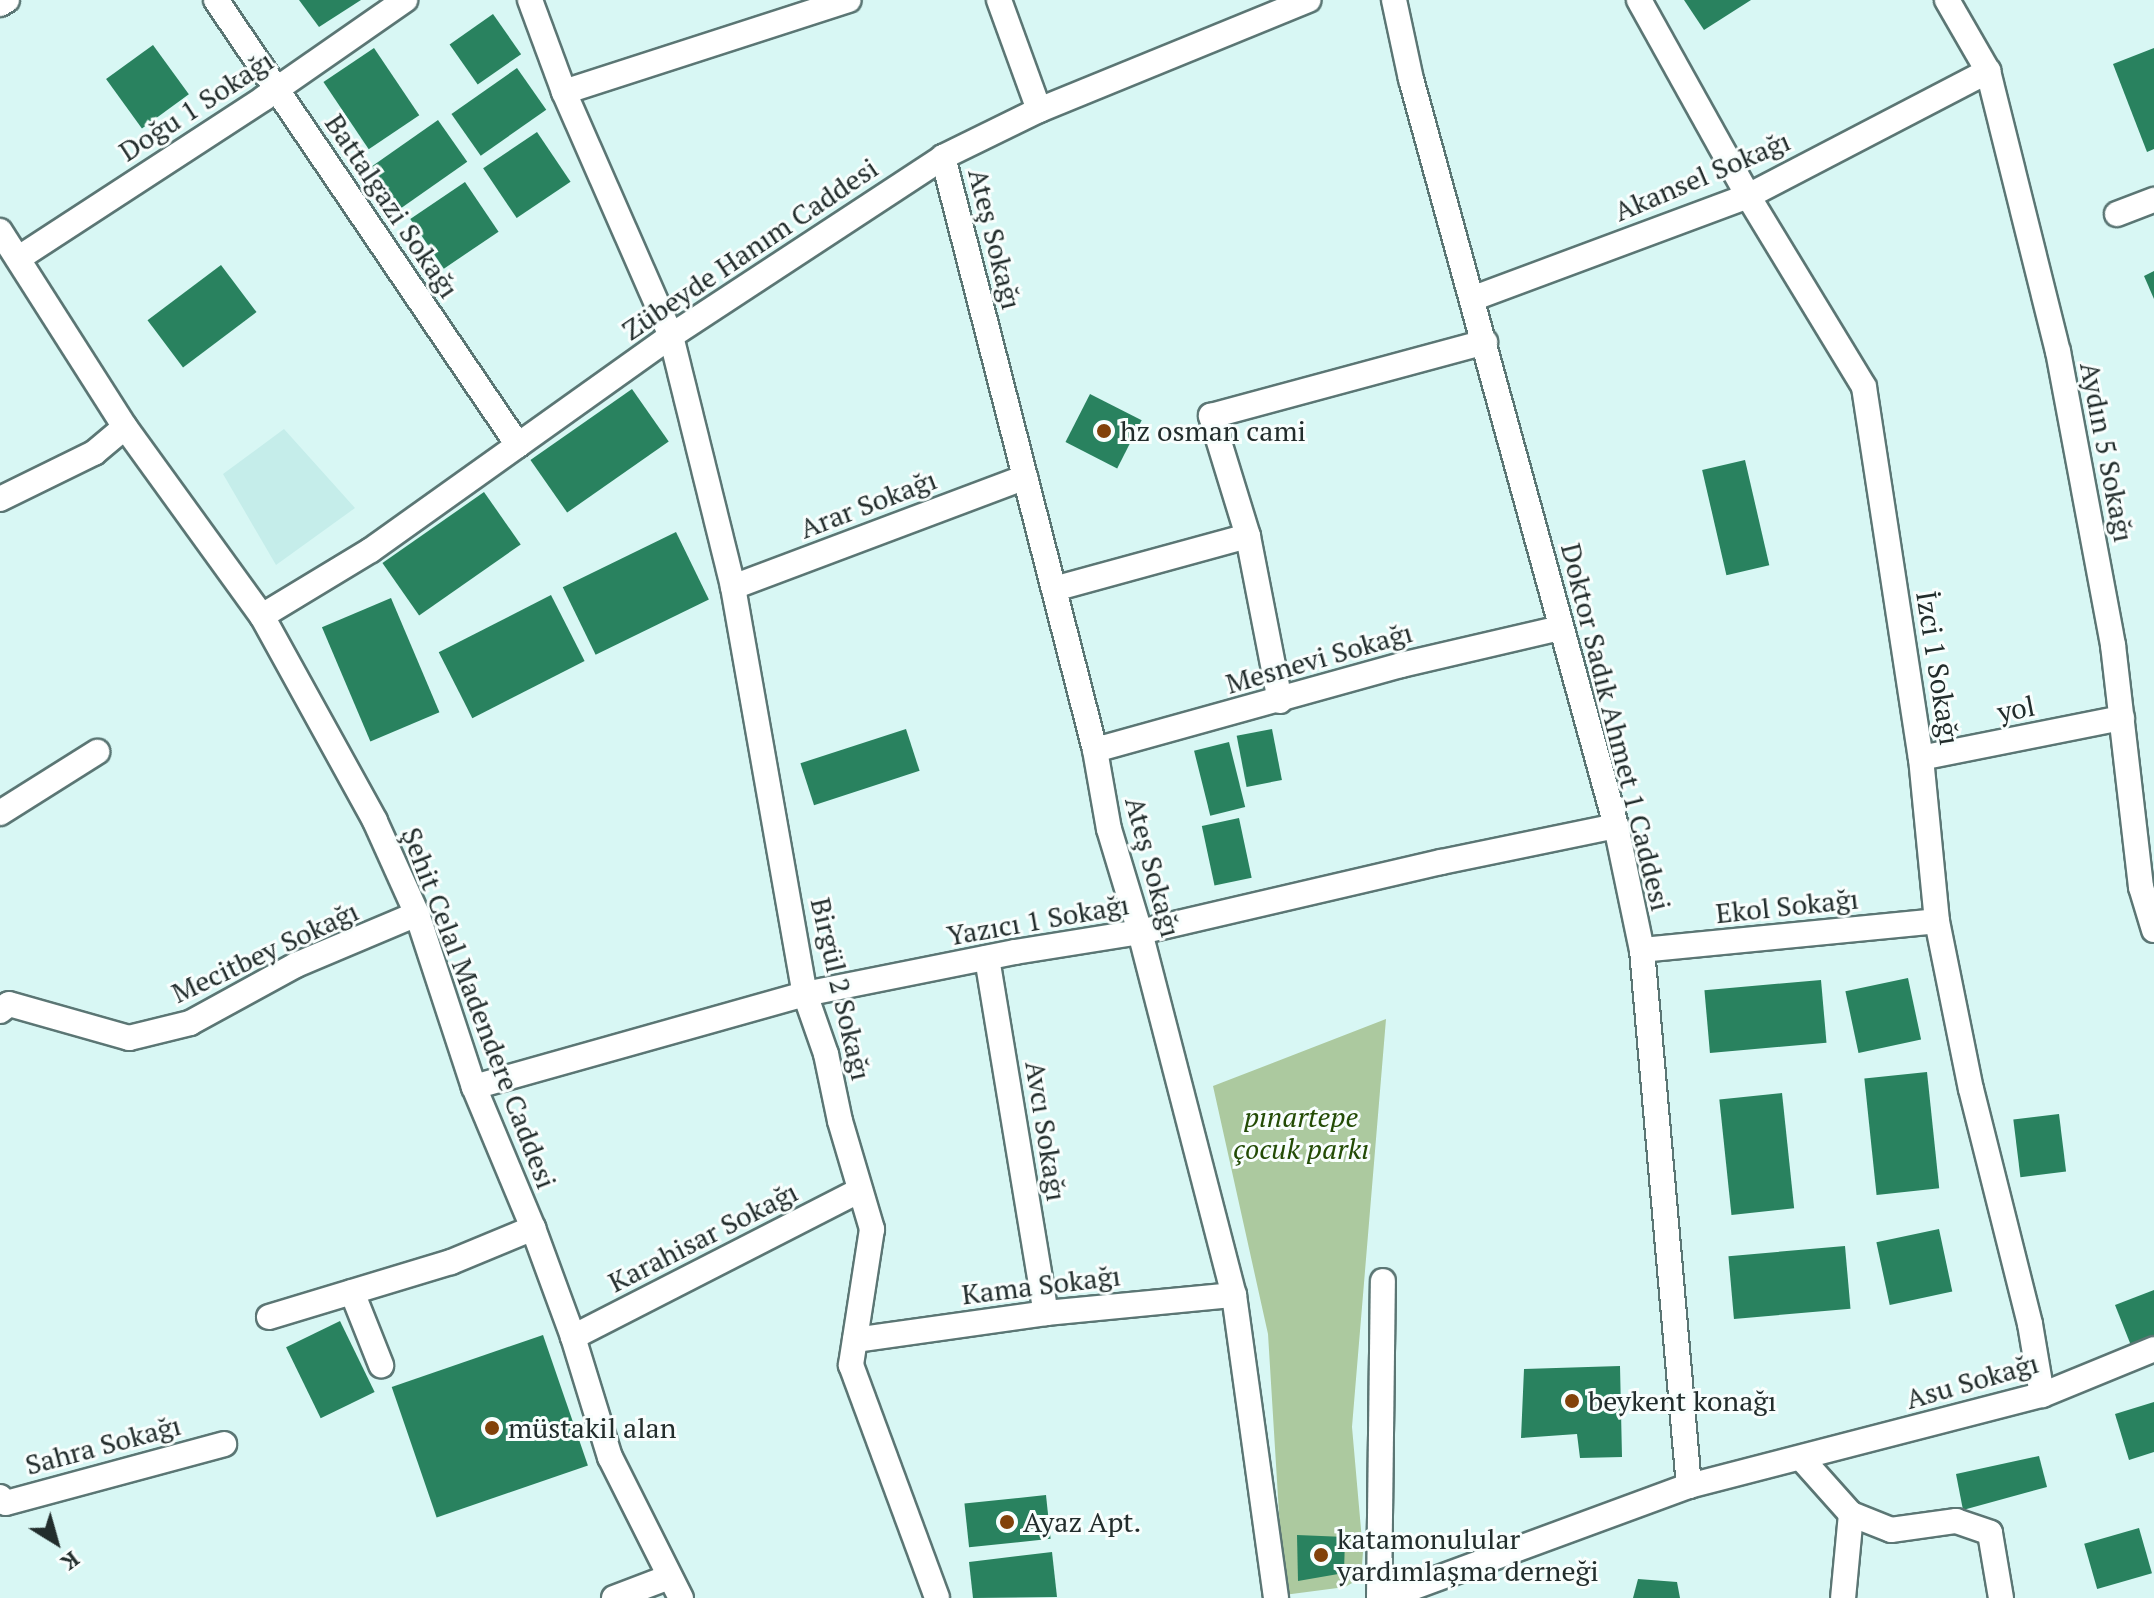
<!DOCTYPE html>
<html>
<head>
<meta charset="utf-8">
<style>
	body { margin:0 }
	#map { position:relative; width:2154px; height:1598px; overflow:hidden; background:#d8f7f4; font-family:"PT Serif",serif }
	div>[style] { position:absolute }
	.built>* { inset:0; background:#c5edea }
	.green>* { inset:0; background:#acc99f }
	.building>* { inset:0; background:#29825f; transform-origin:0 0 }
	.roads { filter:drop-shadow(2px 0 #5b7674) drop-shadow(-2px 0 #5b7674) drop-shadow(0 2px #5b7674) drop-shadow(0 -2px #5b7674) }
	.minor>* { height:24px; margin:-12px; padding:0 12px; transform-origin:12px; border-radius:12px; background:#fff }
	.dots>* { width:22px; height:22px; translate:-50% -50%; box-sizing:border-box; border:4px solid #f8fefd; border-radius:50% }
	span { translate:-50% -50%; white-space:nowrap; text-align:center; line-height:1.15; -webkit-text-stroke:6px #f8fefd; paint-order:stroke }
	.street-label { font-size:28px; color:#222d2c }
	.poi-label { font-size:28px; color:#222d2c }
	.left { translate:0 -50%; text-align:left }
	.park-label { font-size:28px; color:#234b05; font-style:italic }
	.north { position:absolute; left:16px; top:1502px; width:80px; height:80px; -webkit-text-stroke:6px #f8fefd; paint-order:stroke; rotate:143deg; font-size:22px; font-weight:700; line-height:32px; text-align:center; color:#222d2c }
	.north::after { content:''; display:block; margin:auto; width:28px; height:36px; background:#222d2c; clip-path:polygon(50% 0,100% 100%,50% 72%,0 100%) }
</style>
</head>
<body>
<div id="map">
	<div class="built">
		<div style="clip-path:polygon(284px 429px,355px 508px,276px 565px,223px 474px)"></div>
	</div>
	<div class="green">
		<div style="clip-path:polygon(1386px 1019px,1352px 1427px,1363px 1552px,1361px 1578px,1345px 1587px,1284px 1595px,1268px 1334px,1213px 1086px)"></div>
	</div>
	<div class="building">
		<div style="clip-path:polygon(299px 0,361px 0,319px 27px)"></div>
		<div style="clip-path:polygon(1684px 0,1751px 0,1704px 30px)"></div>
		<div style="left:493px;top:14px;width:49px;height:53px;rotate:55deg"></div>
		<div style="left:153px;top:45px;width:61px;height:58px;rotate:54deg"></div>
		<div style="left:374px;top:48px;width:81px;height:61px;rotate:56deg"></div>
		<div style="clip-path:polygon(2154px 48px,2154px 149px,2147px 152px,2113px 64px)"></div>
		<div style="left:517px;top:68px;width:51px;height:80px;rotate:55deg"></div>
		<div style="left:438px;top:120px;width:51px;height:81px;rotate:55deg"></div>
		<div style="left:537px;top:132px;width:60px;height:65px;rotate:56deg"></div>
		<div style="left:465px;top:182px;width:60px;height:66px;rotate:56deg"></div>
		<div style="left:221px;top:265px;width:59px;height:92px;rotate:53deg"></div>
		<div style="clip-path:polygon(2154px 271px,2154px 299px,2144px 276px)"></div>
		<div style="left:632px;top:389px;width:64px;height:124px;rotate:55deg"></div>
		<div style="left:1090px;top:394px;width:58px;height:54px;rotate:27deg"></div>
		<div style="left:1745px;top:460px;width:108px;height:44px;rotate:77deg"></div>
		<div style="left:484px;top:492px;width:64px;height:124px;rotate:55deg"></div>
		<div style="left:676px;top:532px;width:75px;height:126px;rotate:64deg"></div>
		<div style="left:551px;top:595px;width:74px;height:126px;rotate:63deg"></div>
		<div style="left:391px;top:598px;width:124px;height:75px;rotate:67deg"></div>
		<div style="left:906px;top:729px;width:44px;height:111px;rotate:72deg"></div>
		<div style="left:1272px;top:729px;width:52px;height:36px;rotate:79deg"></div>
		<div style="left:1229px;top:742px;width:67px;height:36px;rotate:76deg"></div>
		<div style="left:1239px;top:818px;width:61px;height:38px;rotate:78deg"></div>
		<div style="left:1908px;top:978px;width:63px;height:64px;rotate:78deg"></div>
		<div style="left:1821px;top:980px;width:63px;height:117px;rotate:85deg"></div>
		<div style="left:1927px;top:1072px;width:117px;height:63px;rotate:84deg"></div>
		<div style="left:1782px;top:1093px;width:116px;height:63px;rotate:84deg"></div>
		<div style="left:2059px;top:1114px;width:58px;height:46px;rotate:83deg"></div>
		<div style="left:1939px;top:1229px;width:64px;height:64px;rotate:78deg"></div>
		<div style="left:1845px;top:1246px;width:63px;height:117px;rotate:85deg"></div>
		<div style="clip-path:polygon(2154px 1290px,2154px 1339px,2132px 1348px,2115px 1305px)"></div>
		<div style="left:340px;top:1321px;width:79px;height:60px;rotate:64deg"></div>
		<div style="left:543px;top:1335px;width:138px;height:160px;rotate:71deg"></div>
		<div style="clip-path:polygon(1620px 1366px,1622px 1457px,1580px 1458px,1577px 1434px,1521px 1438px,1524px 1369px)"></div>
		<div style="clip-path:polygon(2154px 1402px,2154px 1452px,2129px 1460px,2115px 1414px)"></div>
		<div style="clip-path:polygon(2039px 1456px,2047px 1487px,1963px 1510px,1956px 1474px)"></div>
		<div style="left:1046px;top:1495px;width:44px;height:82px;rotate:84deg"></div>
		<div style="left:2139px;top:1528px;width:47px;height:57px;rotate:74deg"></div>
		<div style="clip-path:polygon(1297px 1535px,1345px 1537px,1344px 1573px,1298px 1581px)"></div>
		<div style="clip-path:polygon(1052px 1552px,1057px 1597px,973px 1598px,969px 1562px)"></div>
		<div style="clip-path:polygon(1638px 1579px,1677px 1582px,1680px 1598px,1633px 1598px)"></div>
	</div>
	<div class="roads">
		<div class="minor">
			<div style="left:216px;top:0;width:538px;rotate:55.84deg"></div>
			<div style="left:530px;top:0;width:98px;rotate:69.7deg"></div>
			<div style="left:564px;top:92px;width:266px;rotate:66.3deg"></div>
			<div style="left:671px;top:336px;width:259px;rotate:76.1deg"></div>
			<div style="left:733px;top:587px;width:413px;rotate:80deg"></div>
			<div style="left:805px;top:994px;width:64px;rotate:70.7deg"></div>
			<div style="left:826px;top:1054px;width:68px;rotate:78.2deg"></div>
			<div style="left:840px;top:1121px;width:113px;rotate:73.5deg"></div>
			<div style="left:872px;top:1229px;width:138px;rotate:98.8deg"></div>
			<div style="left:851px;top:1365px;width:248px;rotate:69.7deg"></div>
			<div style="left:999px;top:0;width:117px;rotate:70deg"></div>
			<div style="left:1394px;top:0;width:81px;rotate:77.9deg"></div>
			<div style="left:1411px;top:79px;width:775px;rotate:74.65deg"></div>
			<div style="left:1616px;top:826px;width:127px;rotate:78.2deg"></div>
			<div style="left:1642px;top:950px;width:538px;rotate:84.99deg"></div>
			<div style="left:1639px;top:0;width:224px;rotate:60.9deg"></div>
			<div style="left:1748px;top:196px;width:223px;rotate:58.7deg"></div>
			<div style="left:1864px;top:387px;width:375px;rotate:81.3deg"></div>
			<div style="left:1921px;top:758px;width:164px;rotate:84.4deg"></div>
			<div style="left:1937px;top:921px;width:171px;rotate:78.6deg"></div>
			<div style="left:1971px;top:1089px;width:242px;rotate:75.9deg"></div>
			<div style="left:2030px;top:1324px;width:72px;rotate:80.4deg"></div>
			<div style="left:1947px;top:0;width:82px;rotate:60deg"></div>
			<div style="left:1988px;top:71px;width:289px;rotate:76deg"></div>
			<div style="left:2058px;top:351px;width:299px;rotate:79.4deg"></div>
			<div style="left:2113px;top:645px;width:244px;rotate:83.4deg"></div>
			<div style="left:2141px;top:887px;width:45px;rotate:73.2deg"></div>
			<div style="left:0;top:4px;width:8px;rotate:-30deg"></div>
			<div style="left:564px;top:92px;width:299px;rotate:-17.9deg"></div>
			<div style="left:943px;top:157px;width:612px;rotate:75.62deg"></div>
			<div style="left:1095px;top:750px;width:80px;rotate:80deg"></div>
			<div style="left:1109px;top:829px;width:108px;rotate:73.2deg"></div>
			<div style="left:1140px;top:932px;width:375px;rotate:75.5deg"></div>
			<div style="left:1234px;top:1295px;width:306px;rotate:82.1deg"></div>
			<div style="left:2117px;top:214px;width:40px;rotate:-21deg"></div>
			<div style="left:0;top:231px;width:232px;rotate:57.5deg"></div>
			<div style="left:125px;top:427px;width:233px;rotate:54.1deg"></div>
			<div style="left:262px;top:616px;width:234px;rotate:61.1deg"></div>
			<div style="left:375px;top:821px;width:102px;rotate:65.7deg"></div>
			<div style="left:417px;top:914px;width:182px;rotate:71.8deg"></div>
			<div style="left:474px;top:1087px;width:153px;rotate:67.3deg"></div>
			<div style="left:533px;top:1228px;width:116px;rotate:69.8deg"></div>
			<div style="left:573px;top:1337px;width:126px;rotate:72.9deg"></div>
			<div style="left:610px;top:1457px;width:158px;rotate:63.3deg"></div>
			<div style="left:19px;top:258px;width:293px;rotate:-33.1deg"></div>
			<div style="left:264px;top:98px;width:172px;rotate:-34.8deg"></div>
			<div style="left:1474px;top:298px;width:292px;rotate:-20.4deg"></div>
			<div style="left:1748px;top:196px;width:271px;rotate:-27.5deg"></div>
			<div style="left:0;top:499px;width:105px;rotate:-26.1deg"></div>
			<div style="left:94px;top:453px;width:40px;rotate:-40deg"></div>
			<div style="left:733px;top:587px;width:312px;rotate:-20.6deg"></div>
			<div style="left:1054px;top:589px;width:201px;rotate:-15.3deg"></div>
			<div style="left:262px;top:616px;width:127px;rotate:-31.2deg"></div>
			<div style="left:371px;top:550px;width:369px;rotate:-35.5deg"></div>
			<div style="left:671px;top:336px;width:326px;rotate:-33.3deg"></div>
			<div style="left:943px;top:157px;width:107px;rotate:-26.1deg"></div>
			<div style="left:1039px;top:110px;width:291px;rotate:-22.2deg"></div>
			<div style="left:1280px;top:701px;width:168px;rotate:-101deg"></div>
			<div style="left:1248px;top:536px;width:126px;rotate:-107.1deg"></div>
			<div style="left:1211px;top:416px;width:284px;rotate:-15.1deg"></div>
			<div style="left:1095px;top:750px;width:318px;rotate:-15.5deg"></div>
			<div style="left:1401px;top:665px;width:163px;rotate:-13.1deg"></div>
			<div style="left:1921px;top:758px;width:205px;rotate:-11.3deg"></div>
			<div style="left:0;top:813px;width:115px;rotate:-32.2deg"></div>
			<div style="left:1642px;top:950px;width:296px;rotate:-5.6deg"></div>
			<div style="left:987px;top:958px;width:360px;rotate:80.6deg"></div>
			<div style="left:0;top:1011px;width:11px;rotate:-38deg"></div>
			<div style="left:9px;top:1004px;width:125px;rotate:15.8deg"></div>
			<div style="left:129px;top:1038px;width:63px;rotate:-13.8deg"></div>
			<div style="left:190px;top:1023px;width:121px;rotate:-28.7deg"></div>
			<div style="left:296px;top:965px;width:131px;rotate:-22.9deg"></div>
			<div style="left:474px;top:1087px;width:344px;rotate:-15.7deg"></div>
			<div style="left:805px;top:994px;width:214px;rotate:-11.3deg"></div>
			<div style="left:1015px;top:952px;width:127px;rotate:-9.1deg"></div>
			<div style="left:1140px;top:932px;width:309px;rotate:-13.1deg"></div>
			<div style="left:1441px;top:862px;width:179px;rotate:-11.6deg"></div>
			<div style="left:352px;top:1292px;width:79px;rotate:68.3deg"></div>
			<div style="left:269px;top:1317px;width:190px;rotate:-16.8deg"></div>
			<div style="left:451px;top:1262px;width:89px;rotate:-22.5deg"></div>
			<div style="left:573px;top:1337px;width:322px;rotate:-27.1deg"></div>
			<div style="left:855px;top:1340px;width:193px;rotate:-8deg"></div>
			<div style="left:1046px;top:1313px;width:189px;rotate:-5.5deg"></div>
			<div style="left:1801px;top:1458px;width:75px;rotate:48.2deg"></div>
			<div style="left:1851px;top:1514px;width:84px;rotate:95.4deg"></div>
			<div style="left:0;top:1497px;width:8px;rotate:45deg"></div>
			<div style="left:6px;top:1503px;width:226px;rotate:-15.1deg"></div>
			<div style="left:1851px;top:1514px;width:43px;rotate:21.8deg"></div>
			<div style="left:1891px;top:1530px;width:66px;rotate:-7.9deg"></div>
			<div style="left:1956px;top:1521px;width:36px;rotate:19deg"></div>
			<div style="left:1990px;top:1533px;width:66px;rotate:80.4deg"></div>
			<div style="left:614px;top:1598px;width:59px;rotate:-20.9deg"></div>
			<div style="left:1379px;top:1598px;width:317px;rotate:-89.3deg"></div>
			<div style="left:1384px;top:1598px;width:325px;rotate:-20.2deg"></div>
			<div style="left:1689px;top:1486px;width:365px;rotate:-14.5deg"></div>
			<div style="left:2042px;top:1395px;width:121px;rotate:-22.3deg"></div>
		</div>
	</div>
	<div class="dots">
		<div style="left:1104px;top:431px;background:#82420a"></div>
		<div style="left:1572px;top:1401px;background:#82420a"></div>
		<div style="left:492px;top:1428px;background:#82420a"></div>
		<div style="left:1007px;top:1522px;background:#82420a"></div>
		<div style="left:1321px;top:1555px;background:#82420a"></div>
	</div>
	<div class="street-label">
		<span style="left:196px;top:106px;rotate:-33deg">Doğu 1 Sokağı</span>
		<span style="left:1702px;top:176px;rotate:-23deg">Akansel Sokağı</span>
		<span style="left:392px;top:206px;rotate:56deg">Battalgazi Sokağı</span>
		<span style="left:995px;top:239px;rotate:76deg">Ateş Sokağı</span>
		<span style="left:750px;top:249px;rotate:-34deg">Zübeyde Hanım Caddesi</span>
		<span style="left:2107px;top:452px;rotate:79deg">Aydın 5 Sokağı</span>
		<span style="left:868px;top:504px;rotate:-21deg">Arar Sokağı</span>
		<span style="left:1319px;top:658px;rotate:-16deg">Mesnevi Sokağı</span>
		<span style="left:1938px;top:668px;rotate:81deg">İzci 1 Sokağı</span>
		<span style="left:2016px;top:709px;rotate:-11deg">yol</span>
		<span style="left:1616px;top:727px;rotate:76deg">Doktor Sadık Ahmet 1 Caddesi</span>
		<span style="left:1153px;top:867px;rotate:75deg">Ateş Sokağı</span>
		<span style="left:1787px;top:906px;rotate:-6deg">Ekol Sokağı</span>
		<span style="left:1038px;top:920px;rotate:-10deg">Yazıcı 1 Sokağı</span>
		<span style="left:265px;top:952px;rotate:-25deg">Mecitbey Sokağı</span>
		<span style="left:841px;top:989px;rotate:77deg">Birgül 2 Sokağı</span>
		<span style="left:479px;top:1008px;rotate:69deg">Şehit Celal Madendere Caddesi</span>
		<span style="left:1046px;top:1131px;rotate:81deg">Avcı Sokağı</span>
		<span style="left:703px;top:1237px;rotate:-27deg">Karahisar Sokağı</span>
		<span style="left:1041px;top:1285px;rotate:-7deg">Kama Sokağı</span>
		<span style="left:1972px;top:1381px;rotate:-16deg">Asu Sokağı</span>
		<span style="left:103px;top:1445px;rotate:-15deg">Sahra Sokağı</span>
	</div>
	<div class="poi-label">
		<span class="left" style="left:1120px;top:431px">hz osman cami</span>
		<span class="left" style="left:1588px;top:1401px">beykent konağı</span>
		<span class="left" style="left:508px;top:1428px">müstakil alan</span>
		<span class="left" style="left:1023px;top:1522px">Ayaz Apt.</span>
		<span class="left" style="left:1337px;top:1555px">katamonulular<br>yardımlaşma derneği</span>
	</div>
	<div class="park-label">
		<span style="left:1301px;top:1133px">pınartepe<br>çocuk parkı</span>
	</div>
	<div class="north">K</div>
</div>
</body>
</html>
